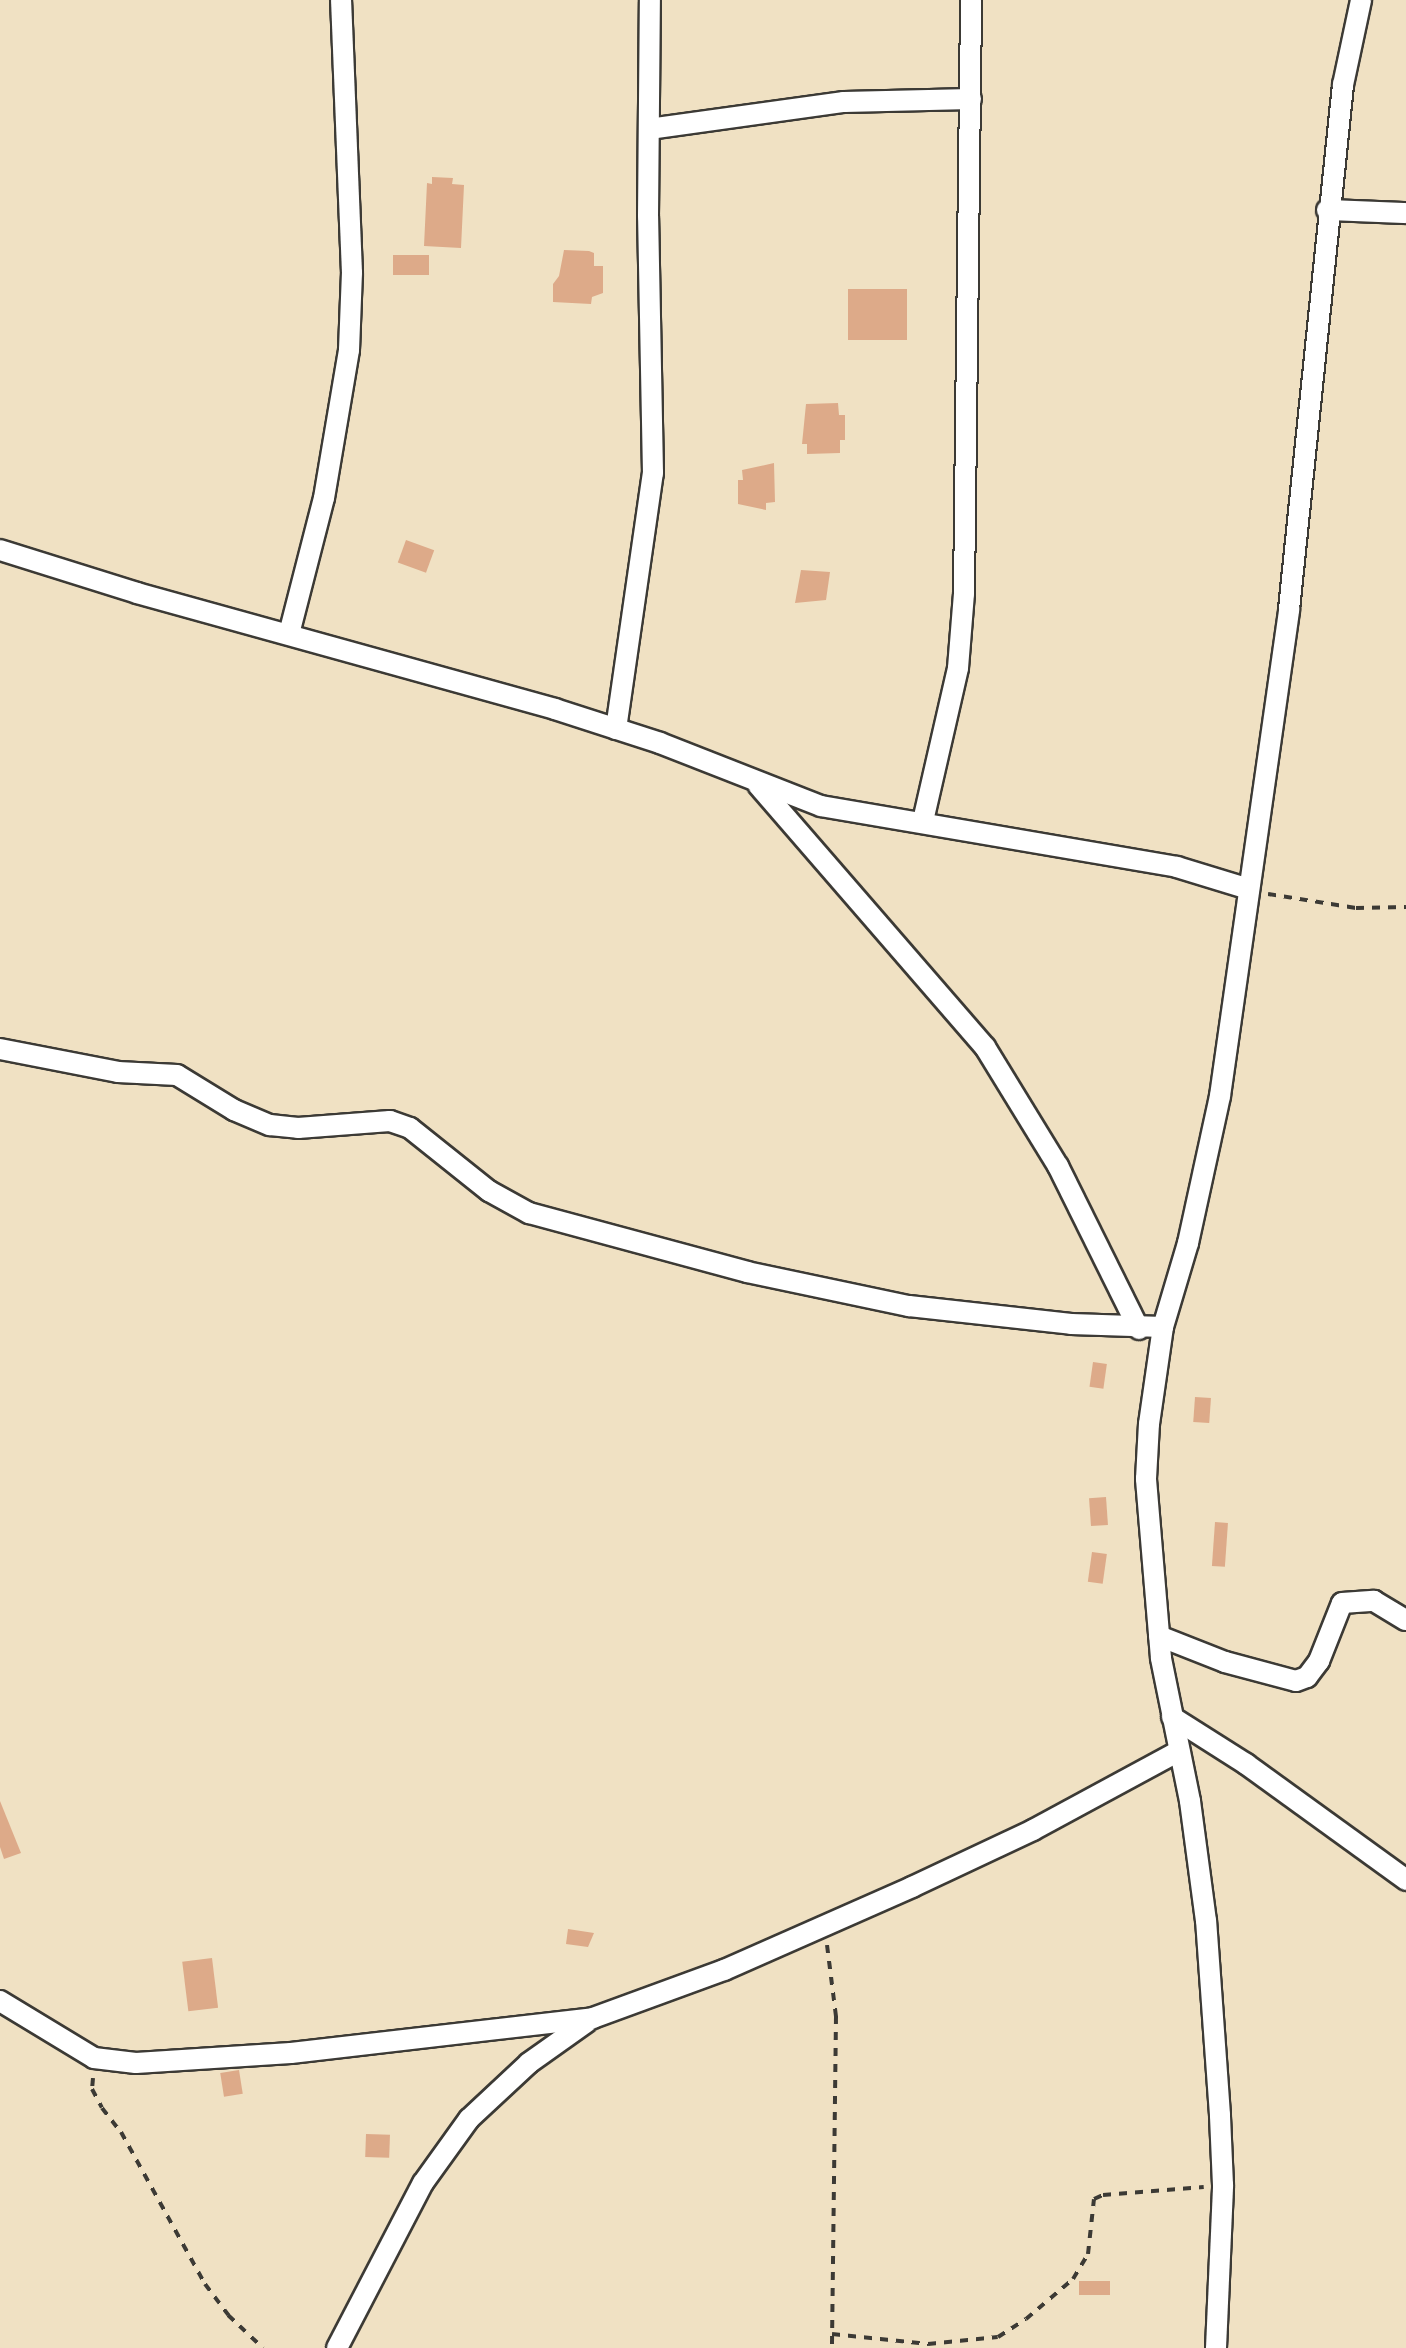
<!DOCTYPE html>
<html>
<head>
<meta charset="utf-8">
<style>
	body { margin:0 }
	#map { position:relative; width:1406px; height:2348px; overflow:hidden; background:#f0e1c3; font-family:"Balsamiq Sans",sans-serif }
	div>[style] { position:absolute }
	.building>* { inset:0; background:#ddaa89; transform-origin:0 0 }
	.path>* { height:4px; margin-top:-2px; transform-origin:0; background:repeating-linear-gradient(90deg,#3c3a35 0 8px,transparent 0 16px) }
	.roads { filter:drop-shadow(2px 0 #3c3a35) drop-shadow(-2px 0 #3c3a35) drop-shadow(0 2px #3c3a35) drop-shadow(0 -2px #3c3a35) }
	.minor>* { height:20px; margin:-10px; padding:0 10px; transform-origin:10px; border-radius:10px; background:#fff }
	span { translate:-50% -50%; white-space:nowrap; text-align:center; line-height:1.15; -webkit-text-stroke:9px #f7f3e8; paint-order:stroke }
</style>
</head>
<body>
<div id="map">
	<div class="building">
		<div style="clip-path:polygon(432px 177px,453px 178px,452px 184px,464px 185px,461px 248px,424px 246px,427px 183px,432px 184px)"></div>
		<div style="clip-path:polygon(564px 250px,589px 251px,594px 253px,594px 266px,603px 266px,603px 293px,592px 297px,591px 304px,553px 302px,553px 284px,559px 276px)"></div>
		<div style="left:429px;top:255px;width:20px;height:36px;rotate:90deg"></div>
		<div style="left:848px;top:289px;width:59px;height:51px"></div>
		<div style="clip-path:polygon(838px 403px,839px 415px,845px 415px,845px 440px,840px 440px,840px 453px,807px 454px,807px 444px,802px 444px,806px 404px)"></div>
		<div style="clip-path:polygon(774px 463px,775px 502px,766px 503px,766px 510px,738px 504px,738px 480px,743px 480px,742px 470px)"></div>
		<div style="left:406px;top:540px;width:30px;height:24px;rotate:20deg"></div>
		<div style="clip-path:polygon(801px 570px,830px 572px,826px 600px,795px 603px)"></div>
		<div style="left:1093px;top:1362px;width:14px;height:25px;rotate:8deg"></div>
		<div style="left:1195px;top:1397px;width:16px;height:25px;rotate:4deg"></div>
		<div style="left:1106px;top:1497px;width:28px;height:17px;rotate:86deg"></div>
		<div style="left:1215px;top:1522px;width:13px;height:44px;rotate:4deg"></div>
		<div style="left:1092px;top:1552px;width:15px;height:30px;rotate:8deg"></div>
		<div style="clip-path:polygon(0 1801px,21px 1853px,4px 1859px,0 1847px)"></div>
		<div style="clip-path:polygon(568px 1929px,594px 1933px,588px 1947px,566px 1944px)"></div>
		<div style="left:212px;top:1958px;width:50px;height:30px;rotate:83deg"></div>
		<div style="left:239px;top:2070px;width:24px;height:19px;rotate:81deg"></div>
		<div style="left:366px;top:2134px;width:24px;height:23px;rotate:2deg"></div>
		<div style="left:1079px;top:2281px;width:31px;height:14px"></div>
	</div>
	<div class="path">
		<div style="left:1268px;top:894px;width:89px;rotate:9deg"></div>
		<div style="left:1356px;top:908px;width:50px;rotate:-1.1deg"></div>
		<div style="left:827px;top:1945px;width:72px;rotate:82.8deg"></div>
		<div style="left:836px;top:2016px;width:332px;rotate:90.7deg"></div>
		<div style="left:93px;top:2078px;width:11px;rotate:95deg"></div>
		<div style="left:92px;top:2089px;width:21px;rotate:62deg"></div>
		<div style="left:102px;top:2108px;width:31px;rotate:52deg"></div>
		<div style="left:121px;top:2132px;width:174px;rotate:61.1deg"></div>
		<div style="left:205px;top:2284px;width:39px;rotate:53deg"></div>
		<div style="left:228px;top:2315px;width:48px;rotate:43.3deg"></div>
		<div style="left:832px;top:2334px;width:97px;rotate:5.9deg"></div>
		<div style="left:928px;top:2344px;width:70px;rotate:-5.7deg"></div>
		<div style="left:998px;top:2337px;width:33px;rotate:-33deg"></div>
		<div style="left:1026px;top:2319px;width:62px;rotate:-40.4deg"></div>
		<div style="left:1073px;top:2279px;width:29px;rotate:-59deg"></div>
		<div style="left:1088px;top:2254px;width:55px;rotate:-83.8deg"></div>
		<div style="left:1094px;top:2199px;width:10px;rotate:-24deg"></div>
		<div style="left:1103px;top:2195px;width:101px;rotate:-4.5deg"></div>
	</div>
	<div class="roads">
		<div class="minor">
			<div style="left:649px;top:129px;width:197px;rotate:-7.9deg"></div>
			<div style="left:844px;top:102px;width:127px;rotate:-1.4deg"></div>
			<div style="left:1327px;top:210px;width:79px;rotate:2.2deg"></div>
			<div style="left:0;top:550px;width:144px;rotate:17.4deg"></div>
			<div style="left:137px;top:593px;width:434px;rotate:15.5deg"></div>
			<div style="left:555px;top:709px;width:110px;rotate:17.9deg"></div>
			<div style="left:660px;top:743px;width:173px;rotate:21.4deg"></div>
			<div style="left:821px;top:806px;width:361px;rotate:9.7deg"></div>
			<div style="left:1177px;top:867px;width:75px;rotate:17deg"></div>
			<div style="left:289px;top:634px;width:140px;rotate:-75.6deg"></div>
			<div style="left:324px;top:498px;width:150px;rotate:-80.4deg"></div>
			<div style="left:349px;top:350px;width:77px;rotate:-87.8deg"></div>
			<div style="left:352px;top:273px;width:273px;rotate:-92.3deg"></div>
			<div style="left:616px;top:729px;width:259px;rotate:-81.8deg"></div>
			<div style="left:653px;top:473px;width:257px;rotate:-91.1deg"></div>
			<div style="left:648px;top:216px;width:216px;rotate:-89.5deg"></div>
			<div style="left:758px;top:785px;width:347px;rotate:49.1deg"></div>
			<div style="left:985px;top:1047px;width:140px;rotate:58.5deg"></div>
			<div style="left:1058px;top:1166px;width:182px;rotate:63.6deg"></div>
			<div style="left:923px;top:821px;width:157px;rotate:-77.1deg"></div>
			<div style="left:958px;top:668px;width:74px;rotate:-85.4deg"></div>
			<div style="left:964px;top:594px;width:594px;rotate:-89.32deg"></div>
			<div style="left:0;top:1049px;width:120px;rotate:11deg"></div>
			<div style="left:118px;top:1072px;width:59px;rotate:2.9deg"></div>
			<div style="left:177px;top:1075px;width:67px;rotate:31.6deg"></div>
			<div style="left:234px;top:1110px;width:39px;rotate:23deg"></div>
			<div style="left:270px;top:1125px;width:28px;rotate:6deg"></div>
			<div style="left:298px;top:1128px;width:92px;rotate:-4.4deg"></div>
			<div style="left:390px;top:1121px;width:21px;rotate:19deg"></div>
			<div style="left:410px;top:1128px;width:101px;rotate:38.6deg"></div>
			<div style="left:489px;top:1191px;width:46px;rotate:28.8deg"></div>
			<div style="left:529px;top:1213px;width:226px;rotate:15.1deg"></div>
			<div style="left:747px;top:1272px;width:166px;rotate:11.9deg"></div>
			<div style="left:909px;top:1306px;width:163px;rotate:6.3deg"></div>
			<div style="left:1071px;top:1324px;width:92px;rotate:1.9deg"></div>
			<div style="left:1159px;top:1636px;width:71px;rotate:21.5deg"></div>
			<div style="left:1225px;top:1662px;width:73px;rotate:15deg"></div>
			<div style="left:1296px;top:1681px;width:12px;rotate:-20deg"></div>
			<div style="left:1307px;top:1677px;width:20px;rotate:-53deg"></div>
			<div style="left:1319px;top:1661px;width:62px;rotate:-68.4deg"></div>
			<div style="left:1342px;top:1603px;width:32px;rotate:-4deg"></div>
			<div style="left:1374px;top:1601px;width:37px;rotate:31deg"></div>
			<div style="left:1172px;top:1717px;width:88px;rotate:32.4deg"></div>
			<div style="left:1246px;top:1764px;width:198px;rotate:35.9deg"></div>
			<div style="left:0;top:2001px;width:110px;rotate:31.2deg"></div>
			<div style="left:94px;top:2058px;width:42px;rotate:6.8deg"></div>
			<div style="left:136px;top:2063px;width:155px;rotate:-3.7deg"></div>
			<div style="left:291px;top:2053px;width:304px;rotate:-6.6deg"></div>
			<div style="left:593px;top:2018px;width:140px;rotate:-20.1deg"></div>
			<div style="left:724px;top:1970px;width:206px;rotate:-23.8deg"></div>
			<div style="left:912px;top:1887px;width:134px;rotate:-25.2deg"></div>
			<div style="left:1033px;top:1830px;width:166px;rotate:-28.4deg"></div>
			<div style="left:337px;top:2348px;width:186px;rotate:-62.5deg"></div>
			<div style="left:423px;top:2183px;width:79px;rotate:-54.3deg"></div>
			<div style="left:469px;top:2119px;width:82px;rotate:-43deg"></div>
			<div style="left:529px;top:2063px;width:71px;rotate:-35.3deg"></div>
			<div style="left:1216px;top:2348px;width:163px;rotate:-87.5deg"></div>
			<div style="left:1223px;top:2185px;width:70px;rotate:-92.5deg"></div>
			<div style="left:1220px;top:2115px;width:195px;rotate:-94.1deg"></div>
			<div style="left:1206px;top:1921px;width:121px;rotate:-97.6deg"></div>
			<div style="left:1190px;top:1801px;width:146px;rotate:-101.5deg"></div>
			<div style="left:1161px;top:1658px;width:180px;rotate:-94.8deg"></div>
			<div style="left:1146px;top:1479px;width:55px;rotate:-86.9deg"></div>
			<div style="left:1149px;top:1424px;width:98px;rotate:-81.8deg"></div>
			<div style="left:1163px;top:1327px;width:88px;rotate:-73.4deg"></div>
			<div style="left:1188px;top:1243px;width:150px;rotate:-77.7deg"></div>
			<div style="left:1220px;top:1096px;width:492px;rotate:-81.9deg"></div>
			<div style="left:1289px;top:609px;width:527px;rotate:-84.12deg"></div>
			<div style="left:1343px;top:85px;width:87px;rotate:-78deg"></div>
		</div>
	</div>
</div>
</body>
</html>
